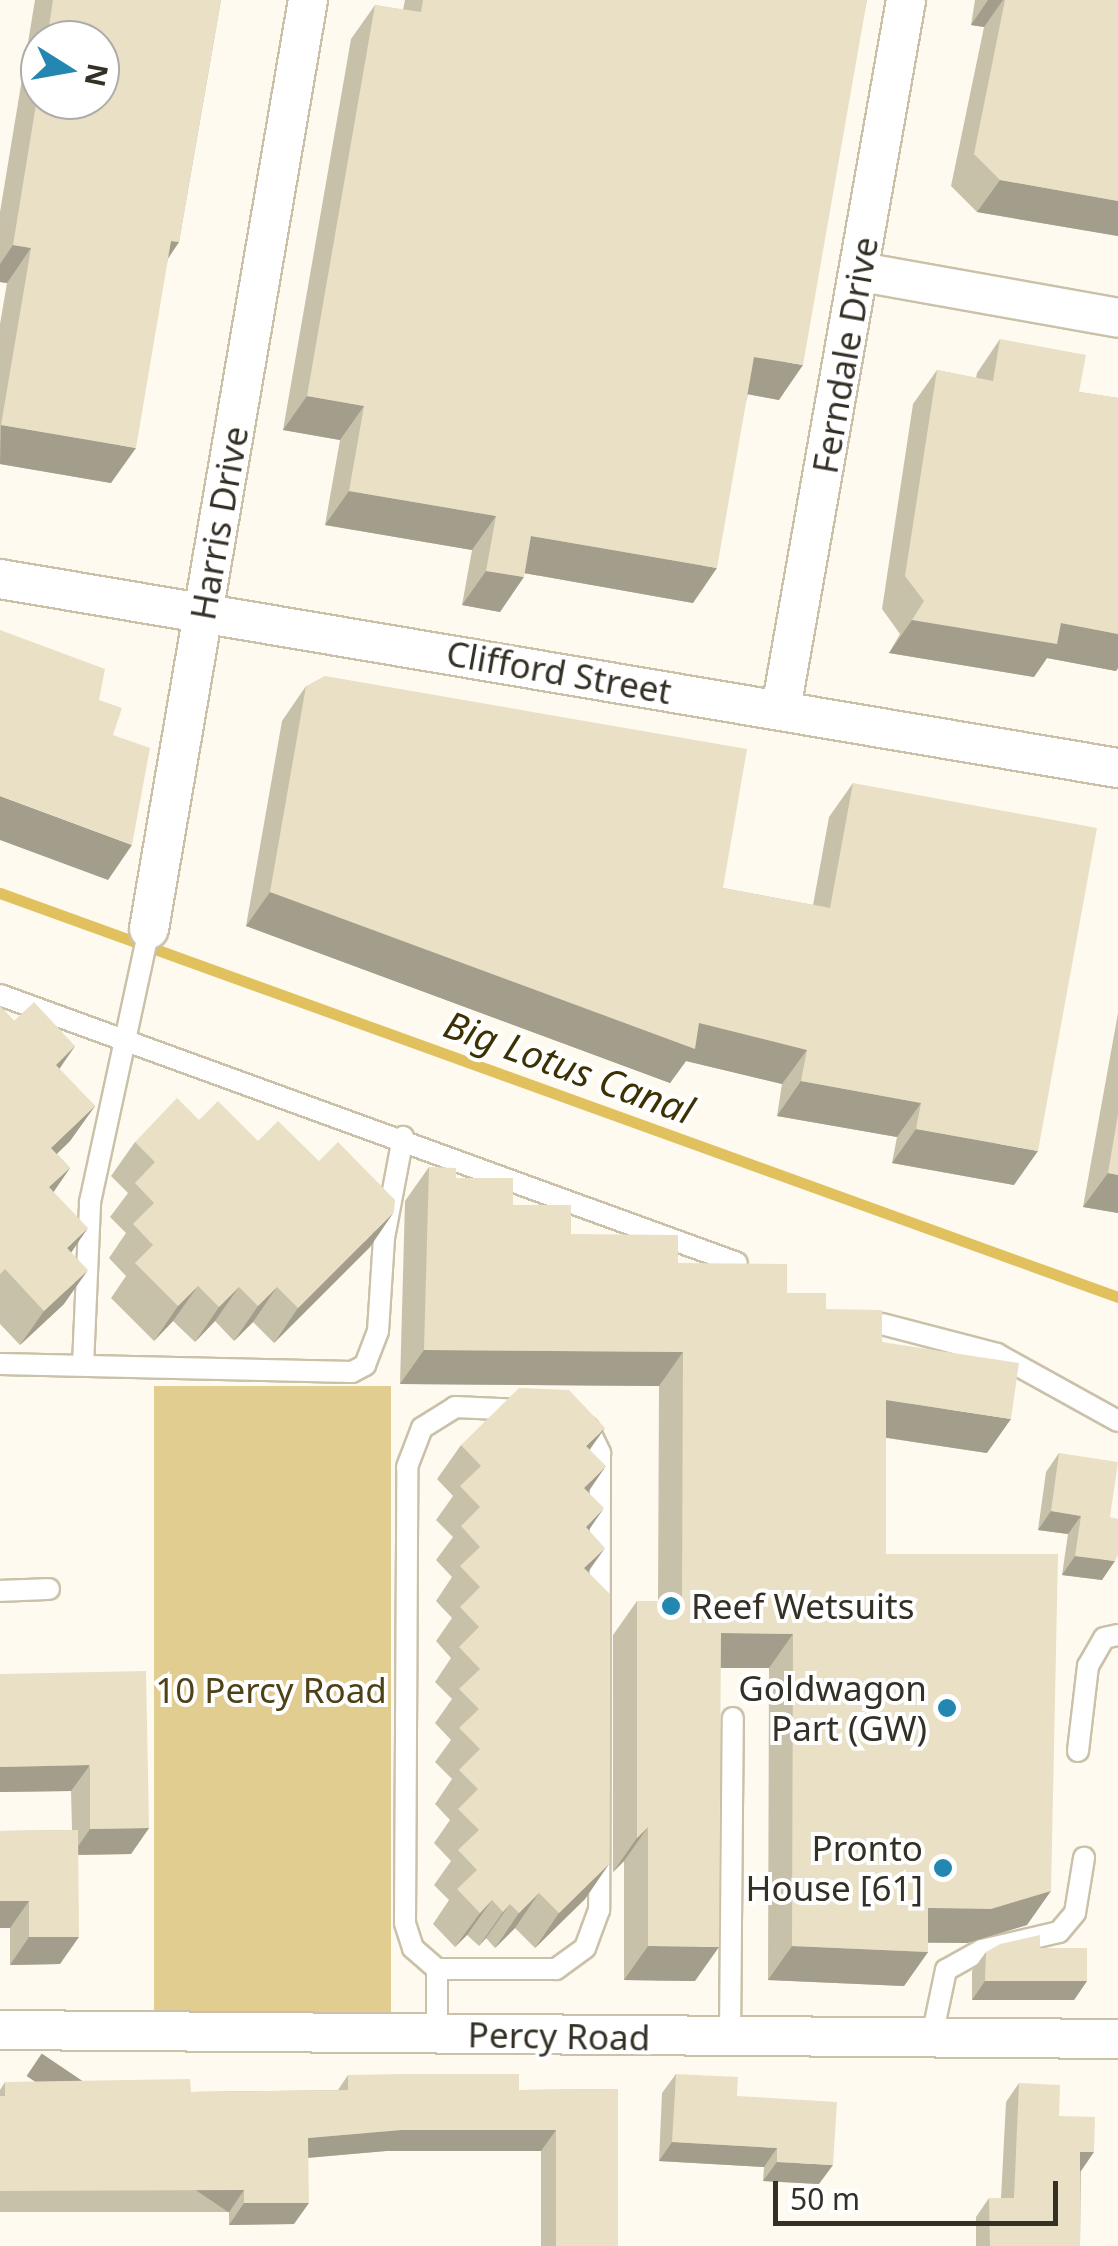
<!DOCTYPE html>
<html>
<head>
<meta charset="utf-8">
<style>
	body { margin:0 }
	#map { position:relative; width:1118px; height:2246px; overflow:hidden; background:#fefaf0; font-family:"Noto Sans",sans-serif }
	div>[style] { position:absolute }
	.green>* { inset:0; background:#e2cd91; transform-origin:0 0 }
	.stream>* { height:11px; margin:-5.5px; padding:0 5.5px; transform-origin:5.5px; border-radius:5.5px; background:#e1c15e }
	.roads { filter:drop-shadow(2px 0 #cac1a8) drop-shadow(-2px 0 #cac1a8) drop-shadow(0 2px #cac1a8) drop-shadow(0 -2px #cac1a8) }
	.lane>* { height:20px; margin:-10px; padding:0 10px; transform-origin:10px; border-radius:10px; background:#fff }
	.street>* { height:38px; margin:-19px; padding:0 19px; transform-origin:19px; border-radius:19px; background:#fff }
	.wall>* { inset:0; background:#c8c1aa }
	.shaded-wall>* { inset:0; background:#a39d8b; transform-origin:0 0 }
	.building>* { inset:0; background:#e9e0c6 }
	.dots>* { width:28px; height:28px; translate:-50% -50%; box-sizing:border-box; border:5px solid #fff; border-radius:50% }
	span { translate:-50% -50%; white-space:nowrap; text-align:center; line-height:1.15; -webkit-text-stroke:8px #fff; paint-order:stroke }
	.street-label { font-size:35px; color:#343026 }
	.poi-label { font-size:35px; color:#343026 }
	.left { translate:0 -50%; text-align:left }
	.right { translate:-100% -50%; text-align:right }
	.park-label { font-size:35px; color:#4e4117 }
	.water-label { font-size:38px; color:#3d3003; font-style:italic }
	.north { position:absolute; left:20px; top:20px; width:100px; height:100px; box-sizing:border-box; background:#fff; border:2px solid #aeaca8; border-radius:50%; rotate:101deg; font-size:28px; font-weight:700; line-height:40px; text-align:center; color:#343026 }
	.north::after { content:''; display:block; margin:auto; width:35px; height:45px; background:#2487b1; clip-path:polygon(50% 0,100% 100%,50% 72%,0 100%) }
	.scale { position:absolute; left:773px; top:2181px; width:285px; height:45px; box-sizing:border-box; border:5px solid #343026; border-top:0; padding-left:12px; font-size:30px; line-height:35px; white-space:nowrap; color:#343026; -webkit-text-stroke:8px #fff; paint-order:stroke }
</style>
</head>
<body>
<div id="map">
	<div class="green">
		<div style="left:154px;top:1386px;width:237px;height:626px"></div>
	</div>
	<div class="stream">
		<div style="left:0;top:893px;width:1189px;rotate:19.87deg"></div>
	</div>
	<div class="roads">
		<div class="lane">
			<div style="left:0;top:995px;width:784px;rotate:19.98deg"></div>
			<div style="left:882px;top:1324px;width:119px;rotate:14.6deg"></div>
			<div style="left:997px;top:1354px;width:138px;rotate:29deg"></div>
			<div style="left:0;top:1364px;width:352px;rotate:1.3deg"></div>
			<div style="left:352px;top:1372px;width:15px;rotate:-28deg"></div>
			<div style="left:365px;top:1365px;width:36px;rotate:-69deg"></div>
			<div style="left:378px;top:1331px;width:93px;rotate:-86.3deg"></div>
			<div style="left:384px;top:1238px;width:103px;rotate:-79.3deg"></div>
			<div style="left:83px;top:1365px;width:163px;rotate:-87.5deg"></div>
			<div style="left:90px;top:1202px;width:279px;rotate:-77.8deg"></div>
			<div style="left:455px;top:1407px;width:110px;rotate:2.6deg"></div>
			<div style="left:565px;top:1412px;width:28px;rotate:35deg"></div>
			<div style="left:588px;top:1428px;width:28px;rotate:64deg"></div>
			<div style="left:600px;top:1453px;width:457px;rotate:90.1deg"></div>
			<div style="left:599px;top:1910px;width:40px;rotate:110.2deg"></div>
			<div style="left:585px;top:1948px;width:36px;rotate:144deg"></div>
			<div style="left:556px;top:1969px;width:119px;rotate:180deg"></div>
			<div style="left:437px;top:1969px;width:32px;rotate:-139deg"></div>
			<div style="left:413px;top:1948px;width:26px;rotate:-108deg"></div>
			<div style="left:405px;top:1923px;width:456px;rotate:-89.7deg"></div>
			<div style="left:407px;top:1467px;width:42px;rotate:-69deg"></div>
			<div style="left:422px;top:1428px;width:39px;rotate:-32deg"></div>
			<div style="left:0;top:1591px;width:49px;rotate:-2.3deg"></div>
			<div style="left:1078px;top:1751px;width:86px;rotate:-83.3deg"></div>
			<div style="left:1088px;top:1666px;width:32px;rotate:-60deg"></div>
			<div style="left:1104px;top:1638px;width:14px;rotate:-12deg"></div>
			<div style="left:437px;top:2033px;width:64px;rotate:-90deg"></div>
			<div style="left:730px;top:2038px;width:320px;rotate:-89.5deg"></div>
			<div style="left:931px;top:2041px;width:73px;rotate:-78.1deg"></div>
			<div style="left:946px;top:1970px;width:41px;rotate:-29.1deg"></div>
			<div style="left:982px;top:1950px;width:79px;rotate:-13.2deg"></div>
			<div style="left:1059px;top:1932px;width:25px;rotate:-50deg"></div>
			<div style="left:1075px;top:1913px;width:56px;rotate:-80.7deg"></div>
		</div>
		<div class="street">
			<div style="left:861px;top:272px;width:261px;rotate:10.1deg"></div>
			<div style="left:0;top:579px;width:1134px;rotate:9.6deg"></div>
			<div style="left:781px;top:709px;width:720px;rotate:-80deg"></div>
			<div style="left:149px;top:929px;width:943px;rotate:-80.29deg"></div>
			<div style="left:0;top:2030px;width:1118px;rotate:0.46deg"></div>
		</div>
	</div>
	<div class="wall">
		<div style="clip-path:polygon(evenodd,35px 0,221px 0,179px 242px,168px 259px,111px 483px,0 464px,0 324px,7px 283px,0 282px,0 212px,35px 0,40px 40px,100px 40px,40px 100px,40px 40px)"></div>
		<div style="clip-path:polygon(405px 0,867px 0,779px 400px,748px 394px,693px 603px,524px 573px,500px 612px,462px 605px,472px 550px,325px 525px,340px 440px,283px 430px,351px 39px,375px 5px,403px 10px)"></div>
		<div style="clip-path:polygon(975px 0,1118px 0,1118px 236px,977px 212px,951px 186px,984px 27px,971px 25px)"></div>
		<div style="clip-path:polygon(1000px 339px,1079px 392px,1118px 398px,1118px 668px,1116px 671px,1047px 658px,1034px 677px,889px 653px,900px 634px,882px 609px,913px 404px,937px 370px,976px 378px,977px 373px)"></div>
		<div style="clip-path:polygon(306px 686px,723px 888px,813px 905px,829px 817px,853px 783px,1014px 1185px,892px 1163px,897px 1137px,777px 1116px,782px 1084px,686px 1061px,670px 1083px,246px 926px,282px 721px)"></div>
		<div style="clip-path:polygon(0 1006px,14px 1021px,75px 1046px,59px 1069px,95px 1106px,70px 1141px,57px 1154px,70px 1168px,53px 1192px,71px 1252px,64px 1304px,20px 1345px,0 1324px)"></div>
		<div style="clip-path:polygon(1118px 1013px,1118px 1213px,1083px 1207px)"></div>
		<div style="clip-path:polygon(199px 1120px,370px 1247px,274px 1343px,253px 1322px,234px 1341px,215px 1321px,195px 1342px,173px 1321px,154px 1341px,111px 1298px,126px 1276px,109px 1258px,126px 1233px,110px 1217px,128px 1193px,111px 1176px,135px 1142px)"></div>
		<div style="clip-path:polygon(429px 1167px,456px 1178px,571px 1234px,787px 1293px,826px 1309px,882px 1342px,987px 1453px,886px 1438px,886px 1554px,1027px 1925px,967px 1943px,928px 1943px,928px 1952px,904px 1986px,768px 1980px,769px 1668px,720px 1668px,695px 1981px,624px 1980px,624px 1861px,613px 1872px,613px 1635px,637px 1601px,658px 1601px,659px 1386px,400px 1384px,405px 1201px)"></div>
		<div style="clip-path:polygon(461px 1445px,590px 1450px,588px 1572px,609px 1864px,585px 1899px,535px 1948px,515px 1928px,495px 1948px,486px 1938px,479px 1946px,467px 1935px,455px 1947px,433px 1924px,449px 1900px,434px 1885px,451px 1861px,434px 1843px,450px 1820px,435px 1804px,452px 1779px,435px 1762px,451px 1740px,435px 1723px,452px 1699px,435px 1682px,451px 1658px,436px 1641px,452px 1618px,436px 1601px,452px 1577px,436px 1560px,453px 1537px,436px 1520px,453px 1496px,437px 1479px)"></div>
		<div style="clip-path:polygon(1059px 1453px,1110px 1517px,1102px 1580px,1062px 1575px,1068px 1534px,1038px 1530px,1046px 1472px)"></div>
		<div style="clip-path:polygon(0 1674px,149px 1828px,131px 1854px,78px 1855px,60px 1964px,10px 1965px,10px 1928px,0 1928px,0 1831px,72px 1830px,71px 1791px,0 1792px)"></div>
		<div style="clip-path:polygon(1040px 1948px,1087px 1981px,1074px 2000px,972px 2000px,972px 1971px,986px 1952px)"></div>
		<div style="clip-path:polygon(676px 2074px,737px 2096px,819px 2184px,763px 2181px,764px 2167px,659px 2161px,662px 2093px)"></div>
		<div style="clip-path:polygon(348px 2075px,519px 2090px,618px 2089px,618px 2246px,541px 2246px,541px 2151px,386px 2151px,308px 2158px,294px 2224px,229px 2225px,229px 2212px,0 2212px,0 2090px,5px 2082px,191px 2092px,338px 2090px)"></div>
		<div style="clip-path:polygon(1019px 2083px,1059px 2116px,1081px 2171px,1080px 2246px,976px 2246px,976px 2217px,989px 2198px,1001px 2198px,1006px 2102px)"></div>
	</div>
	<div class="shaded-wall">
		<div style="clip-path:polygon(988px 0,1003px 0,984px 27px,971px 25px)"></div>
		<div style="clip-path:polygon(1000px 180px,1118px 201px,1118px 236px,977px 212px)"></div>
		<div style="clip-path:polygon(171px 241px,179px 242px,155px 277px)"></div>
		<div style="clip-path:polygon(13px 245px,31px 248px,7px 283px,0 282px,0 264px)"></div>
		<div style="clip-path:polygon(754px 357px,803px 365px,779px 400px,730px 391px)"></div>
		<div style="clip-path:polygon(307px 396px,364px 406px,340px 440px,283px 430px)"></div>
		<div style="clip-path:polygon(1px 425px,136px 448px,111px 483px,0 464px)"></div>
		<div style="clip-path:polygon(349px 491px,496px 516px,472px 550px,325px 525px)"></div>
		<div style="clip-path:polygon(531px 536px,717px 568px,693px 603px,507px 570px)"></div>
		<div style="clip-path:polygon(486px 571px,524px 577px,500px 612px,462px 605px)"></div>
		<div style="clip-path:polygon(912px 620px,1061px 623px,1118px 634px,1118px 668px,1116px 671px,1047px 658px,1034px 677px,889px 653px)"></div>
		<div style="clip-path:polygon(0 796px,132px 845px,108px 880px,0 840px)"></div>
		<div style="clip-path:polygon(270px 892px,807px 1050px,782px 1084px,686px 1061px,670px 1083px,246px 926px)"></div>
		<div style="clip-path:polygon(75px 1046px,51px 1081px,56px 1065px)"></div>
		<div style="clip-path:polygon(801px 1081px,921px 1103px,897px 1137px,777px 1116px)"></div>
		<div style="clip-path:polygon(95px 1106px,70px 1141px,27px 1182px,51px 1148px)"></div>
		<div style="clip-path:polygon(916px 1129px,1038px 1151px,1014px 1185px,892px 1163px)"></div>
		<div style="clip-path:polygon(70px 1168px,46px 1203px,49px 1187px)"></div>
		<div style="clip-path:polygon(1108px 1173px,1118px 1175px,1118px 1213px,1083px 1207px)"></div>
		<div style="clip-path:polygon(394px 1212px,370px 1247px,274px 1343px,298px 1308px)"></div>
		<div style="clip-path:polygon(88px 1228px,64px 1263px,67px 1248px)"></div>
		<div style="clip-path:polygon(88px 1270px,64px 1304px,20px 1345px,44px 1311px)"></div>
		<div style="clip-path:polygon(198px 1286px,173px 1321px,154px 1341px,178px 1306px)"></div>
		<div style="clip-path:polygon(239px 1287px,215px 1321px,195px 1342px,219px 1307px)"></div>
		<div style="clip-path:polygon(277px 1287px,253px 1322px,234px 1341px,258px 1306px)"></div>
		<div style="clip-path:polygon(424px 1350px,683px 1352px,659px 1386px,400px 1384px)"></div>
		<div style="clip-path:polygon(886px 1400px,1011px 1419px,987px 1453px,863px 1434px)"></div>
		<div style="clip-path:polygon(605px 1428px,581px 1462px,586px 1446px)"></div>
		<div style="clip-path:polygon(606px 1466px,582px 1501px,584px 1488px)"></div>
		<div style="clip-path:polygon(604px 1508px,580px 1543px,586px 1527px)"></div>
		<div style="clip-path:polygon(1051px 1511px,1081px 1516px,1068px 1534px,1038px 1530px)"></div>
		<div style="clip-path:polygon(605px 1548px,581px 1582px,584px 1568px)"></div>
		<div style="clip-path:polygon(1075px 1556px,1115px 1561px,1102px 1580px,1062px 1575px)"></div>
		<div style="clip-path:polygon(721px 1633px,793px 1634px,769px 1668px,697px 1668px)"></div>
		<div style="clip-path:polygon(90px 1765px,71px 1791px,0 1792px,0 1767px)"></div>
		<div style="clip-path:polygon(648px 1827px,624px 1861px,613px 1872px,637px 1838px)"></div>
		<div style="clip-path:polygon(149px 1828px,131px 1854px,72px 1855px,90px 1829px)"></div>
		<div style="clip-path:polygon(609px 1864px,585px 1899px,535px 1948px,559px 1913px)"></div>
		<div style="clip-path:polygon(1051px 1891px,1027px 1925px,967px 1943px,904px 1942px,928px 1908px)"></div>
		<div style="clip-path:polygon(539px 1893px,515px 1928px,495px 1948px,519px 1913px)"></div>
		<div style="clip-path:polygon(492px 1900px,467px 1935px,455px 1947px,480px 1913px)"></div>
		<div style="clip-path:polygon(0 1901px,29px 1901px,10px 1928px,0 1928px)"></div>
		<div style="clip-path:polygon(510px 1904px,486px 1938px,479px 1946px,503px 1912px)"></div>
		<div style="clip-path:polygon(29px 1937px,79px 1937px,60px 1964px,10px 1965px)"></div>
		<div style="clip-path:polygon(648px 1946px,719px 1947px,695px 1981px,624px 1980px)"></div>
		<div style="clip-path:polygon(792px 1946px,928px 1952px,904px 1986px,768px 1980px)"></div>
		<div style="clip-path:polygon(985px 1981px,1087px 1981px,1074px 2000px,972px 2000px)"></div>
		<div style="clip-path:polygon(401px 2130px,556px 2130px,541px 2151px,386px 2151px,293px 2159px,308px 2138px)"></div>
		<div style="clip-path:polygon(672px 2142px,777px 2148px,764px 2167px,659px 2161px)"></div>
		<div style="clip-path:polygon(1080px 2152px,1094px 2152px,1081px 2171px,1066px 2170px)"></div>
		<div style="clip-path:polygon(777px 2162px,833px 2165px,819px 2184px,763px 2181px)"></div>
		<div style="left:244px;top:2190px;width:27px;height:244px;rotate:124deg"></div>
		<div style="clip-path:polygon(244px 2203px,309px 2203px,294px 2224px,229px 2225px)"></div>
	</div>
	<div class="building">
		<div style="clip-path:polygon(53px 0,221px 0,179px 242px,171px 241px,136px 448px,1px 425px,31px 248px,13px 245px,40px 80px,40px 100px,100px 100px,100px 40px,47px 40px)"></div>
		<div style="clip-path:polygon(423px 0,867px 0,803px 365px,754px 357px,717px 568px,531px 536px,524px 577px,486px 571px,496px 516px,349px 491px,364px 406px,307px 396px,375px 5px,421px 12px)"></div>
		<div style="clip-path:polygon(1005px 0,1118px 0,1118px 201px,1000px 180px,974px 154px)"></div>
		<div style="clip-path:polygon(1000px 339px,1086px 355px,1079px 392px,1118px 398px,1118px 634px,1061px 623px,1057px 644px,912px 620px,924px 601px,905px 576px,937px 370px,993px 381px)"></div>
		<div style="clip-path:polygon(0 630px,105px 669px,99px 700px,122px 708px,113px 735px,150px 748px,132px 845px,0 796px)"></div>
		<div style="clip-path:polygon(325px 676px,747px 749px,723px 888px,830px 908px,853px 783px,1097px 828px,1038px 1151px,916px 1129px,921px 1103px,801px 1081px,807px 1050px,699px 1023px,695px 1049px,270px 892px,306px 686px)"></div>
		<div style="clip-path:polygon(34px 1002px,75px 1046px,56px 1065px,95px 1106px,51px 1148px,70px 1168px,49px 1187px,88px 1228px,67px 1248px,88px 1270px,44px 1311px,5px 1269px,0 1274px,0 1006px,14px 1021px)"></div>
		<div style="clip-path:polygon(177px 1098px,199px 1120px,218px 1101px,258px 1141px,278px 1121px,319px 1161px,338px 1142px,395px 1200px,394px 1212px,298px 1308px,277px 1287px,258px 1306px,239px 1287px,219px 1307px,198px 1286px,178px 1306px,135px 1263px,153px 1245px,133px 1224px,154px 1203px,135px 1183px,155px 1162px,135px 1142px)"></div>
		<div style="clip-path:polygon(1118px 1114px,1118px 1175px,1108px 1173px)"></div>
		<div style="clip-path:polygon(429px 1167px,456px 1168px,456px 1178px,513px 1178px,513px 1205px,571px 1205px,571px 1234px,678px 1235px,678px 1263px,787px 1264px,787px 1293px,826px 1293px,826px 1309px,882px 1310px,882px 1342px,1019px 1363px,1011px 1419px,886px 1400px,886px 1554px,1058px 1554px,1051px 1891px,991px 1909px,928px 1908px,928px 1952px,792px 1946px,793px 1634px,721px 1633px,719px 1947px,648px 1946px,648px 1827px,637px 1838px,637px 1601px,682px 1601px,683px 1352px,424px 1350px)"></div>
		<div style="clip-path:polygon(519px 1388px,569px 1390px,605px 1428px,586px 1446px,606px 1466px,584px 1488px,604px 1508px,586px 1527px,605px 1548px,584px 1568px,610px 1594px,609px 1864px,559px 1913px,539px 1893px,519px 1913px,510px 1904px,503px 1912px,492px 1900px,480px 1913px,457px 1889px,477px 1870px,458px 1850px,479px 1830px,458px 1809px,478px 1789px,459px 1770px,480px 1749px,459px 1728px,479px 1709px,459px 1689px,480px 1669px,459px 1647px,479px 1627px,460px 1607px,480px 1587px,460px 1566px,480px 1547px,461px 1526px,480px 1507px,460px 1486px,481px 1466px,461px 1445px)"></div>
		<div style="clip-path:polygon(1059px 1453px,1118px 1462px,1110px 1517px,1118px 1519px,1118px 1555px,1115px 1561px,1075px 1556px,1081px 1516px,1051px 1511px)"></div>
		<div style="clip-path:polygon(146px 1671px,149px 1828px,90px 1829px,90px 1765px,0 1767px,0 1674px)"></div>
		<div style="clip-path:polygon(78px 1830px,79px 1937px,29px 1937px,29px 1901px,0 1901px,0 1831px)"></div>
		<div style="clip-path:polygon(1040px 1935px,1040px 1948px,1087px 1948px,1087px 1981px,985px 1981px,986px 1952px,1000px 1944px)"></div>
		<div style="clip-path:polygon(403px 2074px,519px 2074px,519px 2090px,618px 2089px,618px 2246px,556px 2246px,556px 2130px,401px 2130px,308px 2138px,309px 2203px,244px 2203px,244px 2190px,0 2191px,0 2096px,5px 2096px,5px 2082px,190px 2079px,191px 2092px,348px 2090px,348px 2075px)"></div>
		<div style="clip-path:polygon(676px 2074px,738px 2077px,737px 2096px,837px 2102px,833px 2165px,777px 2162px,777px 2148px,672px 2142px)"></div>
		<div style="clip-path:polygon(1019px 2083px,1060px 2085px,1059px 2116px,1095px 2117px,1094px 2152px,1080px 2152px,1080px 2246px,990px 2246px,989px 2198px,1014px 2198px)"></div>
	</div>
	<div class="dots">
		<div style="left:671px;top:1606px;background:#2487b1"></div>
		<div style="left:947px;top:1708px;background:#2487b1"></div>
		<div style="left:943px;top:1868px;background:#2487b1"></div>
	</div>
	<div class="street-label">
		<span style="left:845px;top:355px;rotate:-80deg">Ferndale Drive</span>
		<span style="left:219px;top:523px;rotate:-80deg">Harris Drive</span>
		<span style="left:559px;top:672px;rotate:10deg">Clifford Street</span>
		<span style="left:559px;top:2036px;rotate:1deg">Percy Road</span>
	</div>
	<div class="poi-label">
		<span class="left" style="left:691px;top:1606px">Reef Wetsuits</span>
		<span class="right" style="left:927px;top:1708px">Goldwagon<br>Part (GW)</span>
		<span class="right" style="left:923px;top:1868px">Pronto<br>House [61]</span>
	</div>
	<div class="park-label">
		<span style="left:271px;top:1690px">10 Percy Road</span>
	</div>
	<div class="water-label">
		<span style="left:569px;top:1067px;rotate:20deg">Big Lotus Canal</span>
	</div>
	<div class="north">N</div>
	<div class="scale">50 m</div>
</div>
</body>
</html>
